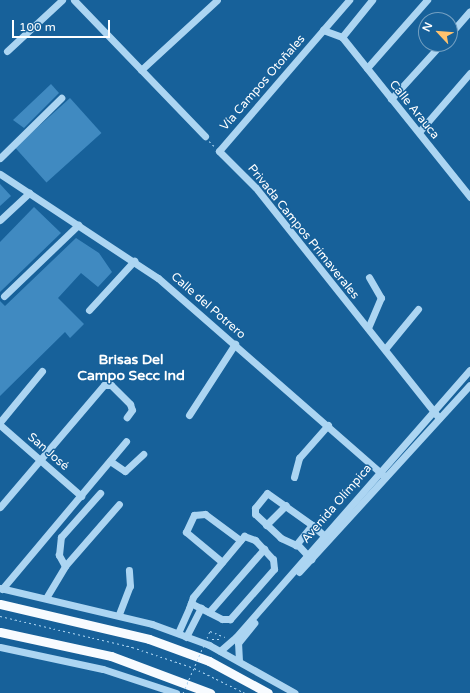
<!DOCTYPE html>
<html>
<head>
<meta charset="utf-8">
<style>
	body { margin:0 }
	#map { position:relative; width:470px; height:693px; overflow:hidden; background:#17619a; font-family:"Varela Round",sans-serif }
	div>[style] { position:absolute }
	.building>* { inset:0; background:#408ac1; transform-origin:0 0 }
	.path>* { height:1px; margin-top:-0.5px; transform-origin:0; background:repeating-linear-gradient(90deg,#acd5f2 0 2px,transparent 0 5px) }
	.minor>* { height:7px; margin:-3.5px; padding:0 3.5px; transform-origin:3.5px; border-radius:3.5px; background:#acd5f2 }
	.major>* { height:9px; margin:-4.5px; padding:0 4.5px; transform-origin:4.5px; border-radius:4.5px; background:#f7fbff }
	.path-bridge>* { height:1px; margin-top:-0.5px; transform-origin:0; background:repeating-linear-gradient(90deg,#acd5f2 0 2px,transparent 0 5px) }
	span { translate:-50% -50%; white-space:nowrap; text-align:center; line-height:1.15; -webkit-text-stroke:3px #17619a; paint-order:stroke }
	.street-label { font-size:12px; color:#fff }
	.quarter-label { font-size:14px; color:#fff; font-weight:700 }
	.north { position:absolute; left:418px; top:12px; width:40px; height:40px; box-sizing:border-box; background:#17619a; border:1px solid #74a0c2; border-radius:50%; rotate:296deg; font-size:11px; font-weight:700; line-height:16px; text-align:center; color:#fff }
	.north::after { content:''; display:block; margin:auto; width:14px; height:18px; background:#ffc26d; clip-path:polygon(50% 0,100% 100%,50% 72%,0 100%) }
	.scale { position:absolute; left:12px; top:20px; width:98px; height:18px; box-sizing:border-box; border:2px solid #fff; border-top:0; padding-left:5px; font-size:12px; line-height:14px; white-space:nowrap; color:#fff; -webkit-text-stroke:3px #17619a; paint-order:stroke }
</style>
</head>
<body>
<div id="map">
	<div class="building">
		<div style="clip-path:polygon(51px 84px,59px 93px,24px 128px,13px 120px)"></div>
		<div style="left:70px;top:98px;width:47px;height:74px;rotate:48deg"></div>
		<div style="clip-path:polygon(0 184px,11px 196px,0 206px)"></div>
		<div style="clip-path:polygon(34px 207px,61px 233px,0 292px,0 242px)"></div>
		<div style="clip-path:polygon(76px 238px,99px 253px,112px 272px,98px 287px,81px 273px,58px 298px,84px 324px,70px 338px,65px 332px,0 396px,0 301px,5px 306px)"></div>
	</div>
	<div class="path">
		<div style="left:209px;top:141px;width:7px;rotate:45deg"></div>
		<div style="left:0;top:616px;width:136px;rotate:13.2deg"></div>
		<div style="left:132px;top:647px;width:65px;rotate:18.7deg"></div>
		<div style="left:194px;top:668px;width:57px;rotate:26.1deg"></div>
		<div style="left:210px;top:631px;width:16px;rotate:22deg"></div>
		<div style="left:212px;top:639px;width:10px"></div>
	</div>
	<div class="minor">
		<div style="left:74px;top:0;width:189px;rotate:46.1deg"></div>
		<div style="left:323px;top:30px;width:40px;rotate:-49deg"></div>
		<div style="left:450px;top:34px;width:30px;rotate:-49deg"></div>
		<div style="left:342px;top:37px;width:48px;rotate:-51deg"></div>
		<div style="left:7px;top:51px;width:75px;rotate:-42.8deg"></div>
		<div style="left:367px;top:68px;width:91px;rotate:-48.6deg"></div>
		<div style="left:141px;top:70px;width:103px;rotate:-42.6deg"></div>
		<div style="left:391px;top:99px;width:74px;rotate:-47.7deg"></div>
		<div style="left:419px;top:132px;width:78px;rotate:-49.2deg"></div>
		<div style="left:0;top:158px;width:86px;rotate:-44.5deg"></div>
		<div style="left:0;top:174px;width:189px;rotate:33.4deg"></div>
		<div style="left:158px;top:278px;width:302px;rotate:41.2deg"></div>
		<div style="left:0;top:220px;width:40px;rotate:-43deg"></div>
		<div style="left:4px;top:296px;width:103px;rotate:-43.8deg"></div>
		<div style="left:89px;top:310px;width:67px;rotate:-47.4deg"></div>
		<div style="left:368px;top:328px;width:33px;rotate:-67deg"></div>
		<div style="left:381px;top:298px;width:24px;rotate:-120deg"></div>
		<div style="left:385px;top:349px;width:52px;rotate:-50.5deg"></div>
		<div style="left:189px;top:415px;width:85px;rotate:-57.1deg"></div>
		<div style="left:439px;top:418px;width:295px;rotate:-128.5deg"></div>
		<div style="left:255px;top:187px;width:51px;rotate:-135deg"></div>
		<div style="left:219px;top:151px;width:160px;rotate:-49.3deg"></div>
		<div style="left:323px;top:30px;width:20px;rotate:20deg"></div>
		<div style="left:342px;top:37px;width:205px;rotate:51.3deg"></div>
		<div style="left:0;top:422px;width:66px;rotate:-50.5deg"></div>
		<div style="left:0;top:425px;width:108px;rotate:41.2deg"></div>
		<div style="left:110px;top:461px;width:18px;rotate:34deg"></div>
		<div style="left:125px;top:471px;width:25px;rotate:-43deg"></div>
		<div style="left:294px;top:477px;width:20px;rotate:-75deg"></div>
		<div style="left:299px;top:458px;width:44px;rotate:-48.7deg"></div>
		<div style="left:267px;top:493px;width:55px;rotate:35.4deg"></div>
		<div style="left:312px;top:525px;width:26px;rotate:129deg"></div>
		<div style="left:296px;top:545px;width:17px;rotate:-155deg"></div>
		<div style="left:281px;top:538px;width:35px;rotate:-137deg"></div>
		<div style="left:255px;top:514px;width:6px;rotate:-90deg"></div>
		<div style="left:255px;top:508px;width:19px;rotate:-51deg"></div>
		<div style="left:0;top:507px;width:160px;rotate:-49.6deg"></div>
		<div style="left:104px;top:385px;width:7px"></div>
		<div style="left:111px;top:385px;width:27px;rotate:45deg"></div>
		<div style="left:130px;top:404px;width:6px;rotate:72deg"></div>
		<div style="left:132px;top:410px;width:9px;rotate:126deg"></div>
		<div style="left:266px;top:525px;width:28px;rotate:-45deg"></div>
		<div style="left:312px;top:525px;width:20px;rotate:41deg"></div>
		<div style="left:297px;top:544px;width:21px;rotate:47deg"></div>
		<div style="left:222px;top:562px;width:47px;rotate:-140.2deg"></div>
		<div style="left:186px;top:532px;width:19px;rotate:-65deg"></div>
		<div style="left:194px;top:515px;width:11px;rotate:-5deg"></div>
		<div style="left:205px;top:514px;width:44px;rotate:36.6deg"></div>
		<div style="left:65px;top:566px;width:13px;rotate:-119deg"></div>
		<div style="left:59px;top:555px;width:18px;rotate:-84deg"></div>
		<div style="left:61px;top:537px;width:59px;rotate:-48.4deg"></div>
		<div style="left:299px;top:572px;width:253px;rotate:-47.6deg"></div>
		<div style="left:0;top:588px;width:156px;rotate:13.3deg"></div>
		<div style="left:152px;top:624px;width:61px;rotate:20.2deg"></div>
		<div style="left:209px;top:645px;width:98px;rotate:29.2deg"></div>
		<div style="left:2px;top:589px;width:193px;rotate:-50deg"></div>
		<div style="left:46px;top:598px;width:37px;rotate:-59deg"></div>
		<div style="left:65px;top:566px;width:82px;rotate:-48.9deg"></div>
		<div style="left:209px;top:612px;width:84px;rotate:-48.9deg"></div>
		<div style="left:119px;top:614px;width:30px;rotate:-69deg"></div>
		<div style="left:130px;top:586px;width:16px;rotate:-94deg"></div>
		<div style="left:178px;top:633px;width:27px;rotate:-66deg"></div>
		<div style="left:189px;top:608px;width:5px;rotate:-68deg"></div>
		<div style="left:191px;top:603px;width:6px;rotate:-72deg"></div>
		<div style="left:193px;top:597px;width:80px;rotate:-50.1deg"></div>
		<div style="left:244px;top:536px;width:12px;rotate:20deg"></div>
		<div style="left:255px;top:540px;width:26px;rotate:47deg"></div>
		<div style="left:273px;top:559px;width:10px;rotate:84deg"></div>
		<div style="left:274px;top:569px;width:67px;rotate:131.3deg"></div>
		<div style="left:230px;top:619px;width:8px;rotate:180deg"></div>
		<div style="left:222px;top:619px;width:35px;rotate:-153deg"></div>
		<div style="left:186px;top:637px;width:33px;rotate:-63deg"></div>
		<div style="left:0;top:647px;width:105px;rotate:12.1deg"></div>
		<div style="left:103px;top:669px;width:77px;rotate:18.2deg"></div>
		<div style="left:220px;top:651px;width:21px;rotate:-41deg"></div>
		<div style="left:236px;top:637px;width:355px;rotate:-48.8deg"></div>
		<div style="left:239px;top:661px;width:18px;rotate:-93deg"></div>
		<div style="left:238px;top:643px;width:26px;rotate:-51deg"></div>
	</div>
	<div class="major">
		<div style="left:0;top:604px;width:153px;rotate:13.2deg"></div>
		<div style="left:149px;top:639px;width:64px;rotate:20.1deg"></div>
		<div style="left:209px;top:661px;width:67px;rotate:28.5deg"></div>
		<div style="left:0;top:632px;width:114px;rotate:12.2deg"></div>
		<div style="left:111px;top:656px;width:106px;rotate:20.5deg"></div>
	</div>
	<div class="path-bridge">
		<div style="left:183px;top:693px;width:68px;rotate:-66.5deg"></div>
	</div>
	<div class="street-label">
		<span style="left:263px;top:83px;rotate:-49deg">Vía Campos Otoñales</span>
		<span style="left:414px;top:110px;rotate:51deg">Calle Arauca</span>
		<span style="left:303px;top:232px;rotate:51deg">Privada Campos Primaverales</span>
		<span style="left:208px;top:306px;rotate:41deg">Calle del Potrero</span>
		<span style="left:48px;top:452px;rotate:41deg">San José</span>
		<span style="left:337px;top:504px;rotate:-49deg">Avenida Olímpica</span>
	</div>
	<div class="quarter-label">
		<span style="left:131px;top:368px">Brisas Del<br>Campo Secc Ind</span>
	</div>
	<div class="north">N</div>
	<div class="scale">100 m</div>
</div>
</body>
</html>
